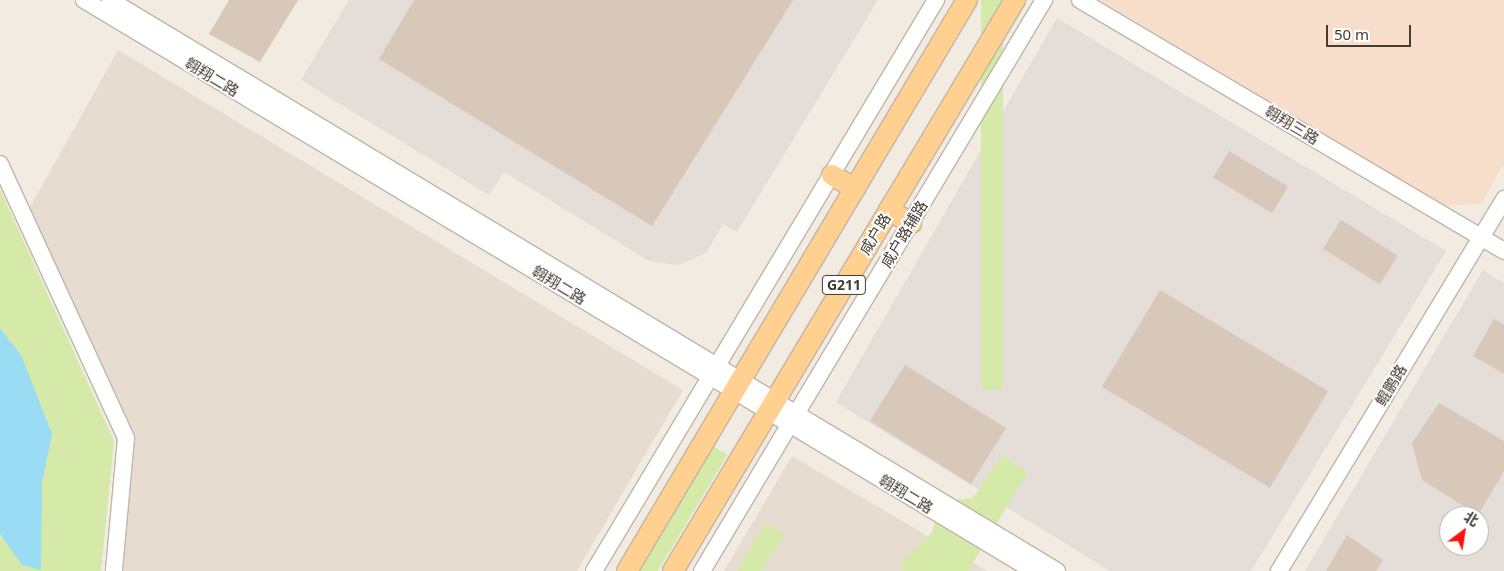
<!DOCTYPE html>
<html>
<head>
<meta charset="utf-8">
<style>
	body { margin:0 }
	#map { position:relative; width:1504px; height:571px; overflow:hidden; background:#f2ebe2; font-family:"Noto Sans","Noto Sans SC",sans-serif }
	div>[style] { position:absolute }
	.residential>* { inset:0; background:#e7dcd0 }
	.commercial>* { inset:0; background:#f7decb }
	.industrial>* { inset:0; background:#e4ddd8 }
	.green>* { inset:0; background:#d5eaa8; transform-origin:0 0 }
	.water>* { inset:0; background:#99dcf4 }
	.building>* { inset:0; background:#d8c8ba; transform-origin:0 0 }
	.roads { filter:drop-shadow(1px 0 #c1b5a7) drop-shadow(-1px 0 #c1b5a7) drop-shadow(0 1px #c1b5a7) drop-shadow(0 -1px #c1b5a7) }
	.minor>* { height:16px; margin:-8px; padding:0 8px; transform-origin:8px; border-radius:8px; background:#fff }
	.major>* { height:20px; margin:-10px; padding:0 10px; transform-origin:10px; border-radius:10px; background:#ffd08f }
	span { translate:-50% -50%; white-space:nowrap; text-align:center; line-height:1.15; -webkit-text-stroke:4px #fff; paint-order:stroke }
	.shield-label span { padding:1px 4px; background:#fff; border:1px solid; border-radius:4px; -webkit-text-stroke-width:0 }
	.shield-label { font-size:14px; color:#443b32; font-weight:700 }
	.street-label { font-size:15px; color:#443b32 }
	.north { position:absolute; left:1439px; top:506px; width:50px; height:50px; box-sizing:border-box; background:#fff; border:1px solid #b4b1ad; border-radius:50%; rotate:31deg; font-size:14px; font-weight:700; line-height:20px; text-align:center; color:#443b32 }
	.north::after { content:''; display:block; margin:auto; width:18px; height:22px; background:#ff100d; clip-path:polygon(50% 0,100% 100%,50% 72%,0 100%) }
	.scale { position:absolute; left:1326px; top:25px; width:85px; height:22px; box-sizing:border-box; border:2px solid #443b32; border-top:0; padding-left:6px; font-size:15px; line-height:18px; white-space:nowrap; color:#443b32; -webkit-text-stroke:4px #fff; paint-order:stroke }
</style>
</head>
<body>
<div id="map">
	<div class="residential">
		<div style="clip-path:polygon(118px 50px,683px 390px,577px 571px,121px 571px,132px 437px,29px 209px)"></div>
		<div style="clip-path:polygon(792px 456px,987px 571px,724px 571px)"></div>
	</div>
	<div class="commercial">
		<div style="clip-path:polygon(1100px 0,1504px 0,1504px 164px,1481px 204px,1446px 206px)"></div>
	</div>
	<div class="industrial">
		<div style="clip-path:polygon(349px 0,878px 0,737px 232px,723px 224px,706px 253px,679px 265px,649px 261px,504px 172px,489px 195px,301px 80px)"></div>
		<div style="clip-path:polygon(1057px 18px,1446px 251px,1251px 571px,1110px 571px,836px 402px)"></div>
		<div style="clip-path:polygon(evenodd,1483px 270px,1504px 283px,1504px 571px,1305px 571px,1483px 270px,1449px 516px,1479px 516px,1479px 546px,1449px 546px,1449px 516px)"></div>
	</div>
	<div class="green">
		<div style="left:981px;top:0;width:22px;height:389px"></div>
		<div style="clip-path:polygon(0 189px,114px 441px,101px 571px,0 571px)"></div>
		<div style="left:713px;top:446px;width:17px;height:146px;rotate:31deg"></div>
		<div style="clip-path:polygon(1002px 456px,1028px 472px,968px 571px,901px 571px,904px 560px,931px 534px,942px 501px,973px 498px)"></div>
		<div style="clip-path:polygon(766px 522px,784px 535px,762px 571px,737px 571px)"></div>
	</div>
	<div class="water">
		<div style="clip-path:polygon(0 328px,22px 357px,52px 434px,42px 483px,41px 570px,22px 565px,0 534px)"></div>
	</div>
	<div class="building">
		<div style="clip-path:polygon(229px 0,298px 0,260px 62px,209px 34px)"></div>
		<div style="clip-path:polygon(414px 0,793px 0,652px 226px,379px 59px)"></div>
		<div style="left:1229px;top:151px;width:69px;height:31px;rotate:31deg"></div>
		<div style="left:1341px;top:220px;width:67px;height:34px;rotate:32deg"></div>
		<div style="left:1160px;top:290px;width:196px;height:113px;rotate:31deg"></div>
		<div style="clip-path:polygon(1494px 319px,1504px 325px,1504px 374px,1473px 356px)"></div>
		<div style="left:905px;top:365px;width:119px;height:66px;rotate:32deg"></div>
		<div style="clip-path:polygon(1439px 403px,1504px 441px,1504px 471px,1478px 515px,1422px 480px,1412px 443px)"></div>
		<div style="clip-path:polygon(1347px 535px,1383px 560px,1376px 571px,1326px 571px)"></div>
	</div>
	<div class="roads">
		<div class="minor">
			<div style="left:84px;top:0;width:1108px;rotate:31.01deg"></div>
			<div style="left:110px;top:0;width:1106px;rotate:31.09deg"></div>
			<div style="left:1080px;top:0;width:493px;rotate:30.6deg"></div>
			<div style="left:0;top:164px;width:302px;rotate:65.3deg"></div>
			<div style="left:126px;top:438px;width:134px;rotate:95.2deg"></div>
			<div style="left:594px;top:571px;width:666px;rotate:-59.08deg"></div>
			<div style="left:702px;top:571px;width:666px;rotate:-59.08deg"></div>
			<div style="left:1279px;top:571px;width:435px;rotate:-58.8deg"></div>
		</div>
		<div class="major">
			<div style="left:832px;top:175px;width:27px;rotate:31deg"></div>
			<div style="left:889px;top:210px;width:26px;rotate:31deg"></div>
			<div style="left:627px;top:571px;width:665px;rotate:-59.23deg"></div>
			<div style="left:673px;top:571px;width:666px;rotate:-59.08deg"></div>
		</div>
	</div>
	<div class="shield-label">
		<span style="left:844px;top:285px">G211</span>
	</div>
	<div class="street-label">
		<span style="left:212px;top:77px;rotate:31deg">翱翔二路</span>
		<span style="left:1292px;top:125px;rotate:31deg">翱翔三路</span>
		<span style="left:875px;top:234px;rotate:-59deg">咸户路</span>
		<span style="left:904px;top:234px;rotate:-59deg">咸户路辅路</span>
		<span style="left:559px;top:285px;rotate:31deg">翱翔二路</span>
		<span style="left:1391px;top:385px;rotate:-59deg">鲲鹏路</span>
		<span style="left:906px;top:494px;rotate:31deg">翱翔二路</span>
	</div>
	<div class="north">北</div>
	<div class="scale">50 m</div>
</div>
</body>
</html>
